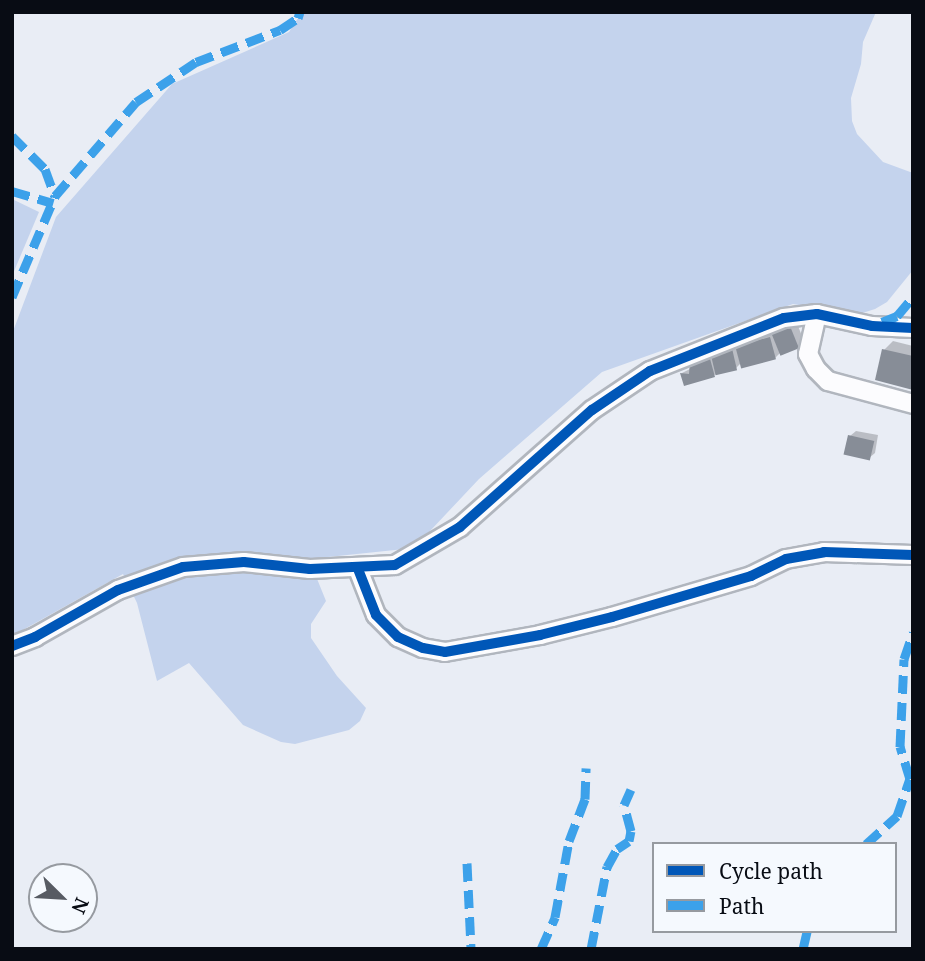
<!DOCTYPE html>
<html>
<head>
<meta charset="utf-8">
<style>
	body { margin:0 }
	#map { position:relative; width:925px; height:961px; overflow:hidden; background:#e9edf5; font-family:"Noto Serif",serif }
	div>[style] { position:absolute }
	.forest>* { inset:0; background:#c4d3ed }
	.shadow>* { inset:0; background:#0003 }
	.building>* { inset:0; background:#878d97; transform-origin:0 0 }
	.roads { filter:drop-shadow(2px 0 #b1b6be) drop-shadow(-2px 0 #b1b6be) drop-shadow(0 2px #b1b6be) drop-shadow(0 -2px #b1b6be) }
	.street>* { height:18px; margin:-9px; padding:0 9px; transform-origin:9px; border-radius:9px; background:#fcfcfe }
	.quiet>* { height:9px; margin-top:-4.5px; transform-origin:0; background:repeating-linear-gradient(90deg,#3ca1ea 0 18px,transparent 0 27px) }
	.cycleway>* { height:10px; margin:-5px; padding:0 5px; transform-origin:5px; border-radius:5px; background:#0057b8 }
	span { translate:-50% -50%; white-space:nowrap; text-align:center; line-height:1.15; -webkit-text-stroke:7px #f5f9fe; paint-order:stroke }
	.frame { position:absolute; inset:0; border:14px solid #080c14; pointer-events:none }
	.legend { position:absolute; left:652px; top:842px; width:245px; height:91px; box-sizing:border-box; background:#f5f9fe; border:2px solid #969aa0; margin:0; padding:9px 12px; list-style:none; font-size:21px; color:#080c14 }
	.legend li { display:flex; align-items:center; gap:14px; height:35px }
	.legend b { width:35px; border:2px solid #969aa0 }
	.north { position:absolute; left:28px; top:863px; width:70px; height:70px; box-sizing:border-box; background:#f5f9fe; border:2px solid #969aa0; border-radius:50%; rotate:114deg; font-size:19px; font-weight:700; line-height:28px; text-align:center; color:#080c14 }
	.north::after { content:''; display:block; margin:auto; width:24px; height:32px; background:#575b63; clip-path:polygon(50% 0,100% 100%,50% 72%,0 100%) }
</style>
</head>
<body>
<div id="map">
	<div class="forest">
		<div style="clip-path:polygon(302px 12px,876px 12px,863px 42px,861px 64px,851px 98px,852px 121px,857px 134px,883px 162px,913px 173px,913px 270px,887px 302px,875px 309px,856px 315px,793px 304px,602px 372px,479px 479px,414px 548px,309px 559px,326px 601px,311px 624px,311px 638px,337px 676px,366px 708px,360px 721px,349px 730px,295px 744px,281px 742px,243px 725px,189px 663px,157px 681px,137px 603px,123px 574px,12px 636px,12px 334px,56px 217px,172px 84px,289px 32px)"></div>
		<div style="clip-path:polygon(12px 199px,39px 212px,12px 276px)"></div>
	</div>
	<div class="shadow">
		<div style="clip-path:polygon(796px 321px,804px 341px,798px 347px,781px 352px,775px 358px,741px 363px,736px 368px,685px 384px,682px 373px,692px 368px,692px 361px,743px 340px,775px 332px)"></div>
		<div style="clip-path:polygon(893px 341px,913px 346px,913px 388px,884px 350px)"></div>
		<div style="clip-path:polygon(856px 431px,878px 435px,875px 453px,869px 458px,850px 436px)"></div>
	</div>
	<div class="building">
		<div style="left:790px;top:326px;width:24px;height:20px;rotate:68deg"></div>
		<div style="left:770px;top:337px;width:23px;height:36px;rotate:75deg"></div>
		<div style="left:731px;top:344px;width:27px;height:22px;rotate:77deg"></div>
		<div style="clip-path:polygon(882px 349px,913px 356px,913px 390px,875px 380px)"></div>
		<div style="clip-path:polygon(709px 355px,715px 377px,684px 386px,680px 373px,689px 374px,690px 360px)"></div>
		<div style="left:848px;top:435px;width:27px;height:20px;rotate:13deg"></div>
	</div>
	<div class="roads">
		<div class="street">
			<div style="left:817px;top:314px;width:41px;rotate:102.7deg"></div>
			<div style="left:808px;top:354px;width:17px;rotate:62deg"></div>
			<div style="left:816px;top:369px;width:17px;rotate:45deg"></div>
			<div style="left:828px;top:381px;width:88px;rotate:15.1deg"></div>
			<div style="left:358px;top:569px;width:49px;rotate:68.6deg"></div>
			<div style="left:376px;top:615px;width:31px;rotate:45deg"></div>
			<div style="left:398px;top:637px;width:27px;rotate:24deg"></div>
			<div style="left:423px;top:648px;width:22px;rotate:10deg"></div>
			<div style="left:445px;top:652px;width:97px;rotate:-10.1deg"></div>
			<div style="left:540px;top:635px;width:74px;rotate:-14deg"></div>
			<div style="left:612px;top:617px;width:145px;rotate:-16.4deg"></div>
			<div style="left:751px;top:576px;width:39px;rotate:-26deg"></div>
			<div style="left:786px;top:559px;width:39px;rotate:-10deg"></div>
			<div style="left:824px;top:552px;width:89px;rotate:1.9deg"></div>
			<div style="left:12px;top:646px;width:25px;rotate:-21deg"></div>
			<div style="left:35px;top:637px;width:95px;rotate:-29.5deg"></div>
			<div style="left:118px;top:590px;width:69px;rotate:-19.5deg"></div>
			<div style="left:183px;top:567px;width:61px;rotate:-4.7deg"></div>
			<div style="left:244px;top:562px;width:66px;rotate:6.1deg"></div>
			<div style="left:310px;top:569px;width:85px;rotate:-2.7deg"></div>
			<div style="left:395px;top:565px;width:75px;rotate:-30.3deg"></div>
			<div style="left:460px;top:527px;width:176px;rotate:-41.6deg"></div>
			<div style="left:592px;top:410px;width:70px;rotate:-33.9deg"></div>
			<div style="left:650px;top:371px;width:144px;rotate:-21.6deg"></div>
			<div style="left:784px;top:318px;width:33px;rotate:-7deg"></div>
			<div style="left:817px;top:314px;width:56px;rotate:12.3deg"></div>
			<div style="left:872px;top:326px;width:41px;rotate:2.8deg"></div>
		</div>
	</div>
	<div class="quiet">
		<div style="left:12px;top:136px;width:47px;rotate:45deg"></div>
		<div style="left:45px;top:169px;width:29px;rotate:70deg"></div>
		<div style="left:12px;top:191px;width:43px;rotate:16.3deg"></div>
		<div style="left:12px;top:297px;width:110px;rotate:-66.9deg"></div>
		<div style="left:55px;top:196px;width:124px;rotate:-49.2deg"></div>
		<div style="left:136px;top:102px;width:72px;rotate:-33.7deg"></div>
		<div style="left:196px;top:62px;width:90px;rotate:-20.9deg"></div>
		<div style="left:280px;top:30px;width:22px;rotate:-34deg"></div>
		<div style="left:298px;top:18px;width:6px;rotate:-72deg"></div>
		<div style="left:882px;top:322px;width:16px;rotate:-22deg"></div>
		<div style="left:897px;top:316px;width:25px;rotate:-50deg"></div>
		<div style="left:866px;top:844px;width:42px;rotate:-42.1deg"></div>
		<div style="left:897px;top:816px;width:39px;rotate:-71deg"></div>
		<div style="left:910px;top:779px;width:34px;rotate:-107deg"></div>
		<div style="left:900px;top:747px;width:88px;rotate:-87.4deg"></div>
		<div style="left:904px;top:659px;width:28px;rotate:-71deg"></div>
		<div style="left:467px;top:863px;width:86px;rotate:87.3deg"></div>
		<div style="left:541px;top:949px;width:35px;rotate:-66deg"></div>
		<div style="left:555px;top:917px;width:77px;rotate:-79.6deg"></div>
		<div style="left:569px;top:841px;width:45px;rotate:-69.1deg"></div>
		<div style="left:585px;top:799px;width:31px;rotate:-88deg"></div>
		<div style="left:591px;top:949px;width:84px;rotate:-79deg"></div>
		<div style="left:607px;top:867px;width:21px;rotate:-61deg"></div>
		<div style="left:617px;top:849px;width:14px;rotate:-34deg"></div>
		<div style="left:629px;top:841px;width:10px;rotate:-79deg"></div>
		<div style="left:631px;top:831px;width:27px;rotate:-105deg"></div>
		<div style="left:624px;top:805px;width:17px;rotate:-66deg"></div>
		<div style="left:803px;top:949px;width:18px;rotate:-77deg"></div>
	</div>
	<div class="cycleway">
		<div style="left:358px;top:569px;width:49px;rotate:68.6deg"></div>
		<div style="left:376px;top:615px;width:31px;rotate:45deg"></div>
		<div style="left:398px;top:637px;width:27px;rotate:24deg"></div>
		<div style="left:423px;top:648px;width:22px;rotate:10deg"></div>
		<div style="left:445px;top:652px;width:97px;rotate:-10.1deg"></div>
		<div style="left:540px;top:635px;width:74px;rotate:-14deg"></div>
		<div style="left:612px;top:617px;width:145px;rotate:-16.4deg"></div>
		<div style="left:751px;top:576px;width:39px;rotate:-26deg"></div>
		<div style="left:786px;top:559px;width:39px;rotate:-10deg"></div>
		<div style="left:824px;top:552px;width:89px;rotate:1.9deg"></div>
		<div style="left:12px;top:646px;width:25px;rotate:-21deg"></div>
		<div style="left:35px;top:637px;width:95px;rotate:-29.5deg"></div>
		<div style="left:118px;top:590px;width:69px;rotate:-19.5deg"></div>
		<div style="left:183px;top:567px;width:61px;rotate:-4.7deg"></div>
		<div style="left:244px;top:562px;width:66px;rotate:6.1deg"></div>
		<div style="left:310px;top:569px;width:85px;rotate:-2.7deg"></div>
		<div style="left:395px;top:565px;width:75px;rotate:-30.3deg"></div>
		<div style="left:460px;top:527px;width:176px;rotate:-41.6deg"></div>
		<div style="left:592px;top:410px;width:70px;rotate:-33.9deg"></div>
		<div style="left:650px;top:371px;width:144px;rotate:-21.6deg"></div>
		<div style="left:784px;top:318px;width:33px;rotate:-7deg"></div>
		<div style="left:817px;top:314px;width:56px;rotate:12.3deg"></div>
		<div style="left:872px;top:326px;width:41px;rotate:2.8deg"></div>
	</div>
	<div class="frame"></div>
	<ul class="legend">
	<li><b style="height:9px;background:#0057b8"></b>Cycle path</li>
	<li><b style="height:9px;background:#3ca1ea"></b>Path</li>
	</ul>
	<div class="north">N</div>
</div>
</body>
</html>
